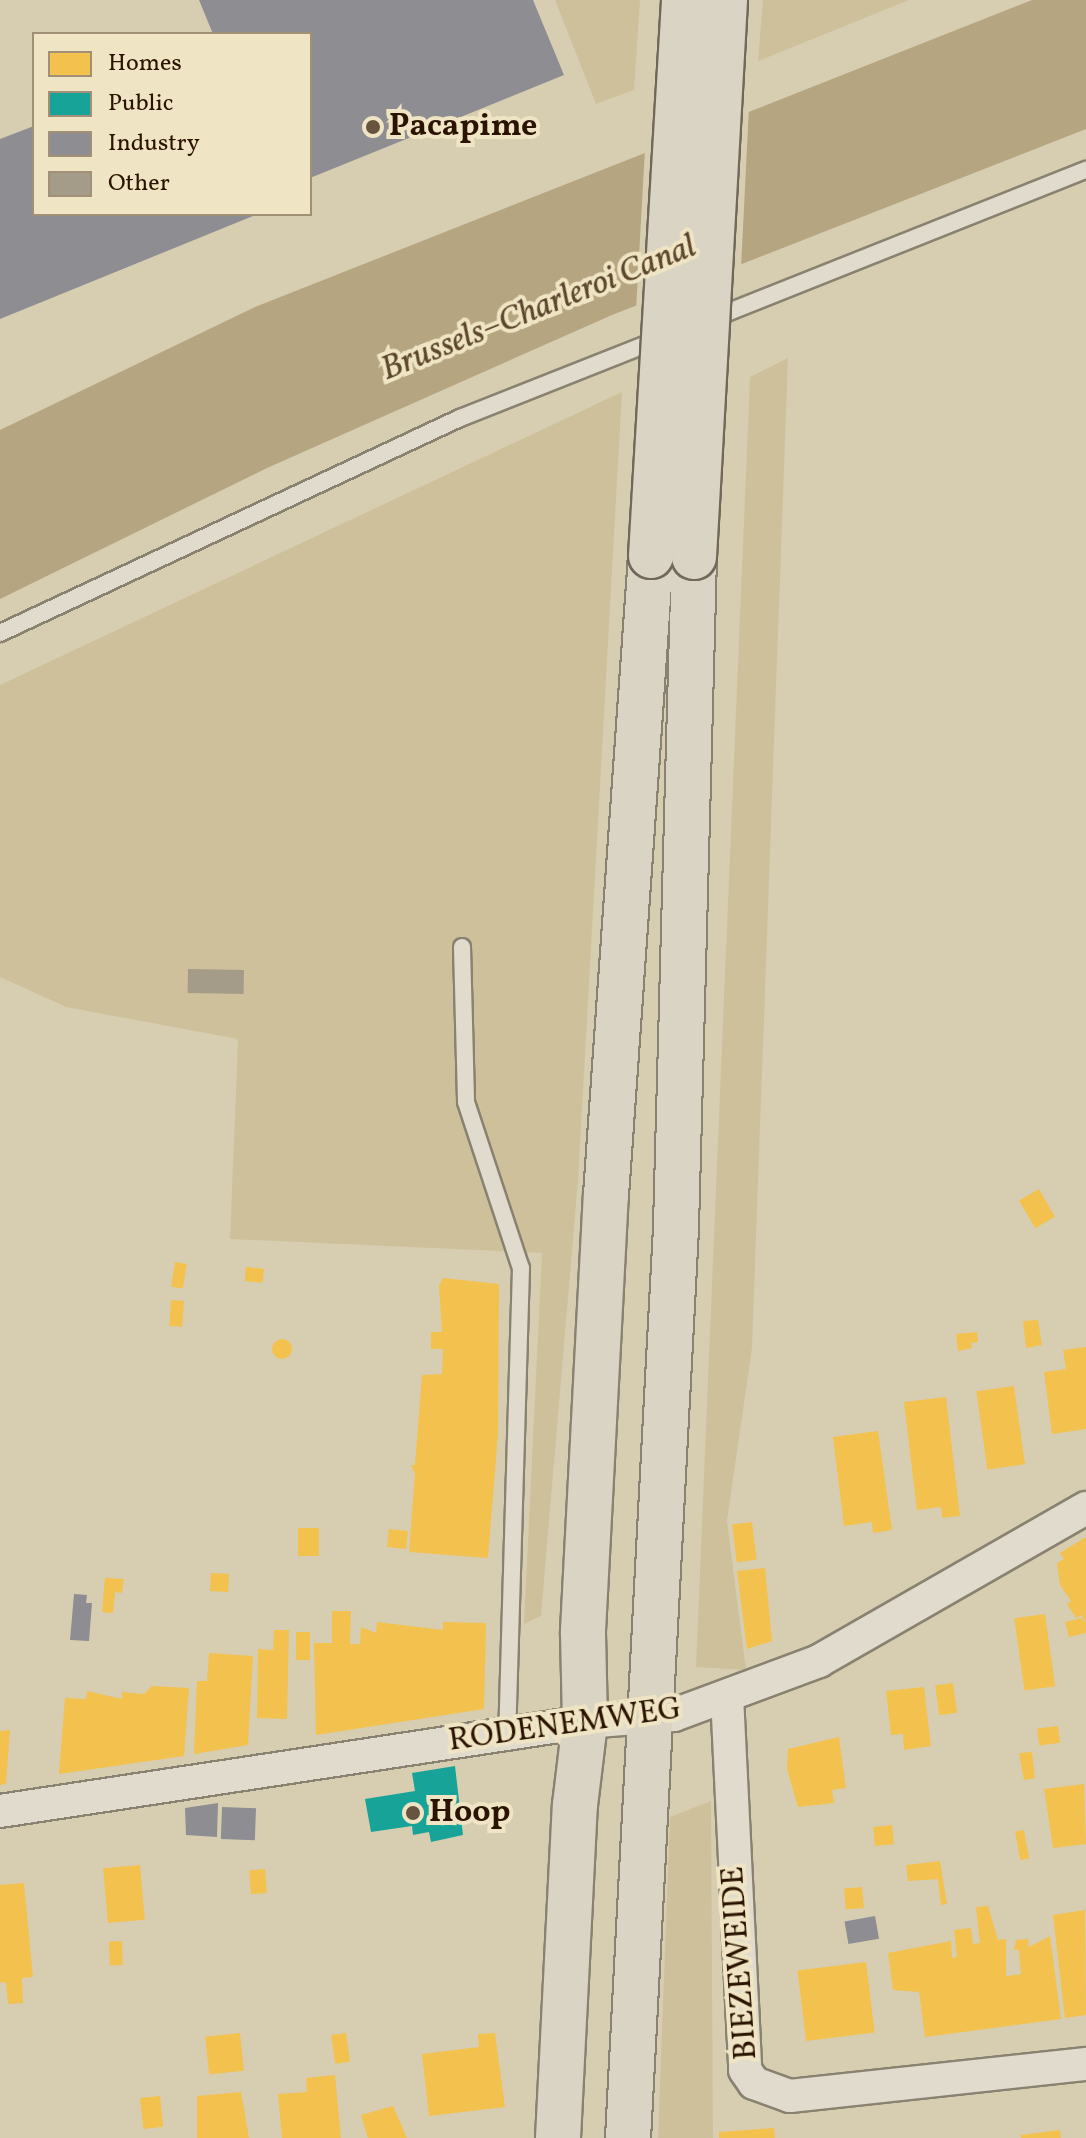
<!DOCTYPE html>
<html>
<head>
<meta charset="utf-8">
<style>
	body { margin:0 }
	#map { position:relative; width:1086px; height:2138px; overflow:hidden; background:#d7ceb2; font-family:Vollkorn,serif }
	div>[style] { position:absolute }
	.green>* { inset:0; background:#cec09a }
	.water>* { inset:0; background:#b5a581 }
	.pier>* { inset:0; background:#d7ceb2 }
	.homes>* { inset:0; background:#f2c14e; transform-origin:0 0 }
	.round { border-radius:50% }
	.public>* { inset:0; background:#17a398 }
	.industry>* { inset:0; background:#8d8d92; transform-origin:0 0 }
	.building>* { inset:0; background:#a49c89; transform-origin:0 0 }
	.roads { filter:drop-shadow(2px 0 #898270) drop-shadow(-2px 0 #898270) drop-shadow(0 2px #898270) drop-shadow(0 -2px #898270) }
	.lane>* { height:16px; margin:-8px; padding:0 8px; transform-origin:8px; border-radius:8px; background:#e0dbcc }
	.street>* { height:32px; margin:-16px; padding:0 16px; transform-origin:16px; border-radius:16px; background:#e0dbcc }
	.highway>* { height:44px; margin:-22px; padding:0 22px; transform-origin:22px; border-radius:22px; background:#dad4c4 }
	.bridges { filter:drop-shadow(2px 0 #716858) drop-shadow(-2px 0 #716858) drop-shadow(0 2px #716858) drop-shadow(0 -2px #716858) }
	.highway-bridge>* { height:44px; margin:-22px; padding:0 22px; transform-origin:22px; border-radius:22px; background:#dad4c4 }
	.dots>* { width:22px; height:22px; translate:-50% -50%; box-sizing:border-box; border:4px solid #efe4c3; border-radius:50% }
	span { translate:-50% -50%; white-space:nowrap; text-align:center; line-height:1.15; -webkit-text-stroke:8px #efe4c3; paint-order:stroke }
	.poi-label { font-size:32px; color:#2b1301; font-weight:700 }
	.left { translate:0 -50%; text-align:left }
	.street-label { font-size:32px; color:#2b1301 }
	.water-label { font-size:34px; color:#5c472c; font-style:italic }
	.legend { position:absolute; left:32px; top:32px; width:280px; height:184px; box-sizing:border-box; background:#efe4c3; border:2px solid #a19075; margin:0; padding:10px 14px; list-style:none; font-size:24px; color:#2b1301 }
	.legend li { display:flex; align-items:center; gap:16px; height:40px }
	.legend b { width:40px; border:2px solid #a19075 }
</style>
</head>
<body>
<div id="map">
	<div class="green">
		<div style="clip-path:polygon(555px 0,640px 0,634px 90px,596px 104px)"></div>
		<div style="clip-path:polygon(763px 0,909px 0,758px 61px)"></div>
		<div style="clip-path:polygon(788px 358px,752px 1348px,727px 1521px,746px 1670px,696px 1667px,750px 377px)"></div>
		<div style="clip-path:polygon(622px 392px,578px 1180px,541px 1616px,524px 1624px,542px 1253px,230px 1239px,238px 1039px,66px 1007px,0 977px,0 685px)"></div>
		<div style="clip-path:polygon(711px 1801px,713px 2138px,658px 2138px,670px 1817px)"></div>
	</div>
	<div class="water">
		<div style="clip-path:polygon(1032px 0,1086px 0,1086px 129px,612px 315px,267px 468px,0 599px,0 430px,255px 307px)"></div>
	</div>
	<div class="pier">
		<div style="clip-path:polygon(749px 107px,741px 268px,636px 310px,645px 149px)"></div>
	</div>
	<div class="homes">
		<div style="left:1039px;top:1189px;width:32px;height:23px;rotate:60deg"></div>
		<div style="left:175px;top:1262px;width:12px;height:25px;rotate:9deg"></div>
		<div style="left:246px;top:1267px;width:18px;height:14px;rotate:6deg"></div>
		<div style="clip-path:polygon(443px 1278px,499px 1284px,498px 1434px,488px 1558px,409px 1552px,415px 1474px,411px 1465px,415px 1465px,422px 1375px,442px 1374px,443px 1349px,431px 1349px,431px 1332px,442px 1332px,439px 1286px)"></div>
		<div style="left:171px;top:1300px;width:13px;height:26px;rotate:4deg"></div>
		<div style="clip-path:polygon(1038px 1320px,1042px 1345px,1026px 1348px,1023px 1321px)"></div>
		<div style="clip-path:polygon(977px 1332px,978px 1342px,971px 1343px,972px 1348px,958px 1351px,956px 1334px)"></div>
		<div class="round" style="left:272px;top:1339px;width:20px;height:20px"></div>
		<div style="clip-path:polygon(1086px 1347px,1086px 1429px,1052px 1434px,1044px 1372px,1066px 1369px,1063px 1350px)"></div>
		<div style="left:1014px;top:1386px;width:79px;height:38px;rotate:82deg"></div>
		<div style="clip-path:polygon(946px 1397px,960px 1516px,942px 1518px,941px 1507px,917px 1510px,904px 1402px)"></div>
		<div style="clip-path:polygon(878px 1431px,892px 1530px,873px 1533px,872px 1522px,844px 1526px,833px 1437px)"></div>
		<div style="left:752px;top:1522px;width:38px;height:20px;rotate:83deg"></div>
		<div style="left:298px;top:1528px;width:21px;height:28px"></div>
		<div style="left:389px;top:1529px;width:19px;height:18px;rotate:6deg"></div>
		<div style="clip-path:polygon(1086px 1537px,1086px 1633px,1069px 1637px,1065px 1622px,1081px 1618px,1086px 1623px,1081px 1615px,1076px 1618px,1067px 1604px,1071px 1601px,1060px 1585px,1057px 1563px,1064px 1559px,1060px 1553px)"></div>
		<div style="clip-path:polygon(765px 1568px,772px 1641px,747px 1649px,737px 1571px)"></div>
		<div style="left:211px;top:1573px;width:18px;height:18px;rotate:3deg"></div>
		<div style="clip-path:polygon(105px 1578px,124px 1579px,122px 1593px,115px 1592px,113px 1613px,102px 1612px)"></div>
		<div style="clip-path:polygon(332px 1611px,351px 1611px,350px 1644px,360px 1644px,361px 1627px,376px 1633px,377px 1622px,443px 1630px,443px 1622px,486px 1623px,484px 1709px,316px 1735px,314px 1643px,332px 1643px)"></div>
		<div style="left:1045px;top:1614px;width:73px;height:31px;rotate:82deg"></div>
		<div style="clip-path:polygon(274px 1630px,289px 1630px,287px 1719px,257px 1718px,258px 1649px,273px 1650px)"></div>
		<div style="left:296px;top:1632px;width:14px;height:28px"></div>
		<div style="clip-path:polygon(209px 1653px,253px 1656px,248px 1745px,194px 1754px,197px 1681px,207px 1681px)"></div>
		<div style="left:953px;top:1683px;width:30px;height:18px;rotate:82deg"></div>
		<div style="clip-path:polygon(152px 1686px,189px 1688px,184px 1756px,59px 1774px,65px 1698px,86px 1699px,87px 1691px,122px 1699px,122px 1692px,144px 1694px)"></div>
		<div style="clip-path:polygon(924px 1687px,931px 1746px,904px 1750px,903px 1734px,891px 1735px,886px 1691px)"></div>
		<div style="left:1058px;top:1726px;width:17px;height:21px;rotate:83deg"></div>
		<div style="clip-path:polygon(10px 1730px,6px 1784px,0 1785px,0 1731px)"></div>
		<div style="clip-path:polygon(839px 1737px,846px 1788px,832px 1790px,834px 1803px,798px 1807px,787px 1769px,788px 1749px)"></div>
		<div style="clip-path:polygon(1032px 1752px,1035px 1778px,1024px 1780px,1019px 1753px)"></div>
		<div style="clip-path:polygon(1084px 1784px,1086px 1844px,1053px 1848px,1044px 1789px)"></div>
		<div style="left:892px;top:1825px;width:19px;height:19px;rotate:84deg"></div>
		<div style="left:1024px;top:1830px;width:29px;height:9px;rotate:80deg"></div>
		<div style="clip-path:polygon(940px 1861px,947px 1904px,941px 1905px,938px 1879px,908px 1881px,906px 1865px)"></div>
		<div style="left:140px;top:1865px;width:55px;height:37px;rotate:85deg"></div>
		<div style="left:265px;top:1869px;width:24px;height:16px;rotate:85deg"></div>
		<div style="clip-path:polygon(24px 1883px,33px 1977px,22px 1978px,23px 2003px,8px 2004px,6px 1982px,0 1983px,0 1885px)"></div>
		<div style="left:862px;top:1887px;width:21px;height:18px;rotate:85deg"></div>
		<div style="clip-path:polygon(988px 1906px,998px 1940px,1006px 1939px,1006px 1976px,1021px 1974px,1019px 1950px,1014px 1950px,1016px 1940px,1028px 1939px,1029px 1947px,1050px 1936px,1061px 2019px,925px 2037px,919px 1992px,893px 1990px,888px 1953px,951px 1941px,952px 1958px,957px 1957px,954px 1930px,971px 1928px,973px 1944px,980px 1943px,976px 1907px)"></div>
		<div style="clip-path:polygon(1085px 1910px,1086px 2015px,1065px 2018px,1053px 1915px)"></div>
		<div style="left:122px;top:1941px;width:24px;height:13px;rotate:88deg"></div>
		<div style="left:866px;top:1962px;width:71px;height:69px;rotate:83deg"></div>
		<div style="left:240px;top:2033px;width:38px;height:35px;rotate:84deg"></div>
		<div style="left:346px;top:2033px;width:29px;height:15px;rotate:82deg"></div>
		<div style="clip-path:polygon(495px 2033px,505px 2107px,429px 2116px,422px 2054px,479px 2047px,478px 2034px)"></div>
		<div style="clip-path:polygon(335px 2075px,341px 2138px,282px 2138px,278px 2094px,307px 2092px,306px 2078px)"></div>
		<div style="clip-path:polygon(241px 2092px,249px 2138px,197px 2138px,197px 2096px)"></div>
		<div style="left:160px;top:2096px;width:31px;height:20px;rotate:84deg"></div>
		<div style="clip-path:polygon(393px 2106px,407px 2138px,368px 2138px,361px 2115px)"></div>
		<div style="clip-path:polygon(774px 2128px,775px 2138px,719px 2138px,719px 2132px)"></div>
		<div style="clip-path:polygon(1060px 2130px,1061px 2138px,1021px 2138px,1021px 2135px)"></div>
	</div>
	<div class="public">
		<div style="clip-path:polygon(455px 1766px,463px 1835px,431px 1842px,429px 1832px,413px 1835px,412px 1826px,371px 1832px,365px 1799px,415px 1791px,412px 1773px)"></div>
	</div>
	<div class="industry">
		<div style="clip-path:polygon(199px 0,533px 0,564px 75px,310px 178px,310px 34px,213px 34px)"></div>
		<div style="clip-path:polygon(34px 126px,34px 214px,258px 214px,0 319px,0 139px)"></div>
		<div style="clip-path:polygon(74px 1594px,87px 1595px,86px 1603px,92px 1603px,89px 1641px,70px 1640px)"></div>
		<div style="clip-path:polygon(218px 1803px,217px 1837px,186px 1835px,185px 1808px)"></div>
		<div style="left:222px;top:1807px;width:34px;height:32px;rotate:2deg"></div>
		<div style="left:875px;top:1916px;width:23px;height:31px;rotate:80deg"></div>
	</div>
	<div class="building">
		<div style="left:188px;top:969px;width:56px;height:24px;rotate:1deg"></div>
	</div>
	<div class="roads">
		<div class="lane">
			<div style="left:711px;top:319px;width:404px;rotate:-21.7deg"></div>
			<div style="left:0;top:633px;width:508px;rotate:-25.05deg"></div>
			<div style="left:460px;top:418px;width:215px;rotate:-21.6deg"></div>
			<div style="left:462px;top:947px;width:155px;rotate:88.5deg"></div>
			<div style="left:466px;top:1102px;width:175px;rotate:71.7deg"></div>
			<div style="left:521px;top:1268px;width:466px;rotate:91.7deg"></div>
		</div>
		<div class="street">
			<div style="left:727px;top:1696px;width:374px;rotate:87.2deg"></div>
			<div style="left:745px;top:2070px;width:16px;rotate:55deg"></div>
			<div style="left:754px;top:2083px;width:38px;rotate:20deg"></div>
			<div style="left:790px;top:2096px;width:298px;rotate:-6.2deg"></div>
			<div style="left:0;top:1811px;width:592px;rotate:-8.65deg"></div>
			<div style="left:585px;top:1722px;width:89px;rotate:-4.5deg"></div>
			<div style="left:674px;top:1715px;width:155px;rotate:-20.4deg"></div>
			<div style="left:819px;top:1661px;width:308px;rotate:-29.8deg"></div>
		</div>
		<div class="highway">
			<div style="left:558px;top:2138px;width:333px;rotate:-87.1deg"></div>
			<div style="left:575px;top:1805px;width:84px;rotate:-83.1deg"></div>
			<div style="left:585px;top:1722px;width:91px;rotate:-91.3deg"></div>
			<div style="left:583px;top:1631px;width:437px;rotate:-87deg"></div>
			<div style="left:606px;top:1195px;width:641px;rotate:-85.97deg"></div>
			<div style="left:628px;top:2138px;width:912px;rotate:-86.98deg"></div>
			<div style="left:676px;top:1227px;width:670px;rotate:-88.46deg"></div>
		</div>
	</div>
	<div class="bridges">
		<div class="highway-bridge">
			<div style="left:651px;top:556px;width:557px;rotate:-86.6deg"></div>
			<div style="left:694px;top:557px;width:558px;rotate:-86.81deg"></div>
		</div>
	</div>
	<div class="dots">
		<div style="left:373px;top:127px;background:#67543f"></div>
		<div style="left:413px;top:1813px;background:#67543f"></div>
	</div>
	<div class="poi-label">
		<span class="left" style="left:389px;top:127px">Pacapime</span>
		<span class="left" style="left:429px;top:1813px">Hoop</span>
	</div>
	<div class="street-label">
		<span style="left:565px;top:1726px;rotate:-8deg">RODENEMWEG</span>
		<span style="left:741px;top:1963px;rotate:-94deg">BIEZEWEIDE</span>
	</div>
	<div class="water-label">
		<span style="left:539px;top:309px;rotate:-22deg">Brussels–Charleroi Canal</span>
	</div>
	<ul class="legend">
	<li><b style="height:22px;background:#f2c14e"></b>Homes</li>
	<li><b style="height:22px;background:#17a398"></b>Public</li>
	<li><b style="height:22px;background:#8d8d92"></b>Industry</li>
	<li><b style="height:22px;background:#a49c89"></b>Other</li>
	</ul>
</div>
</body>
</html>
